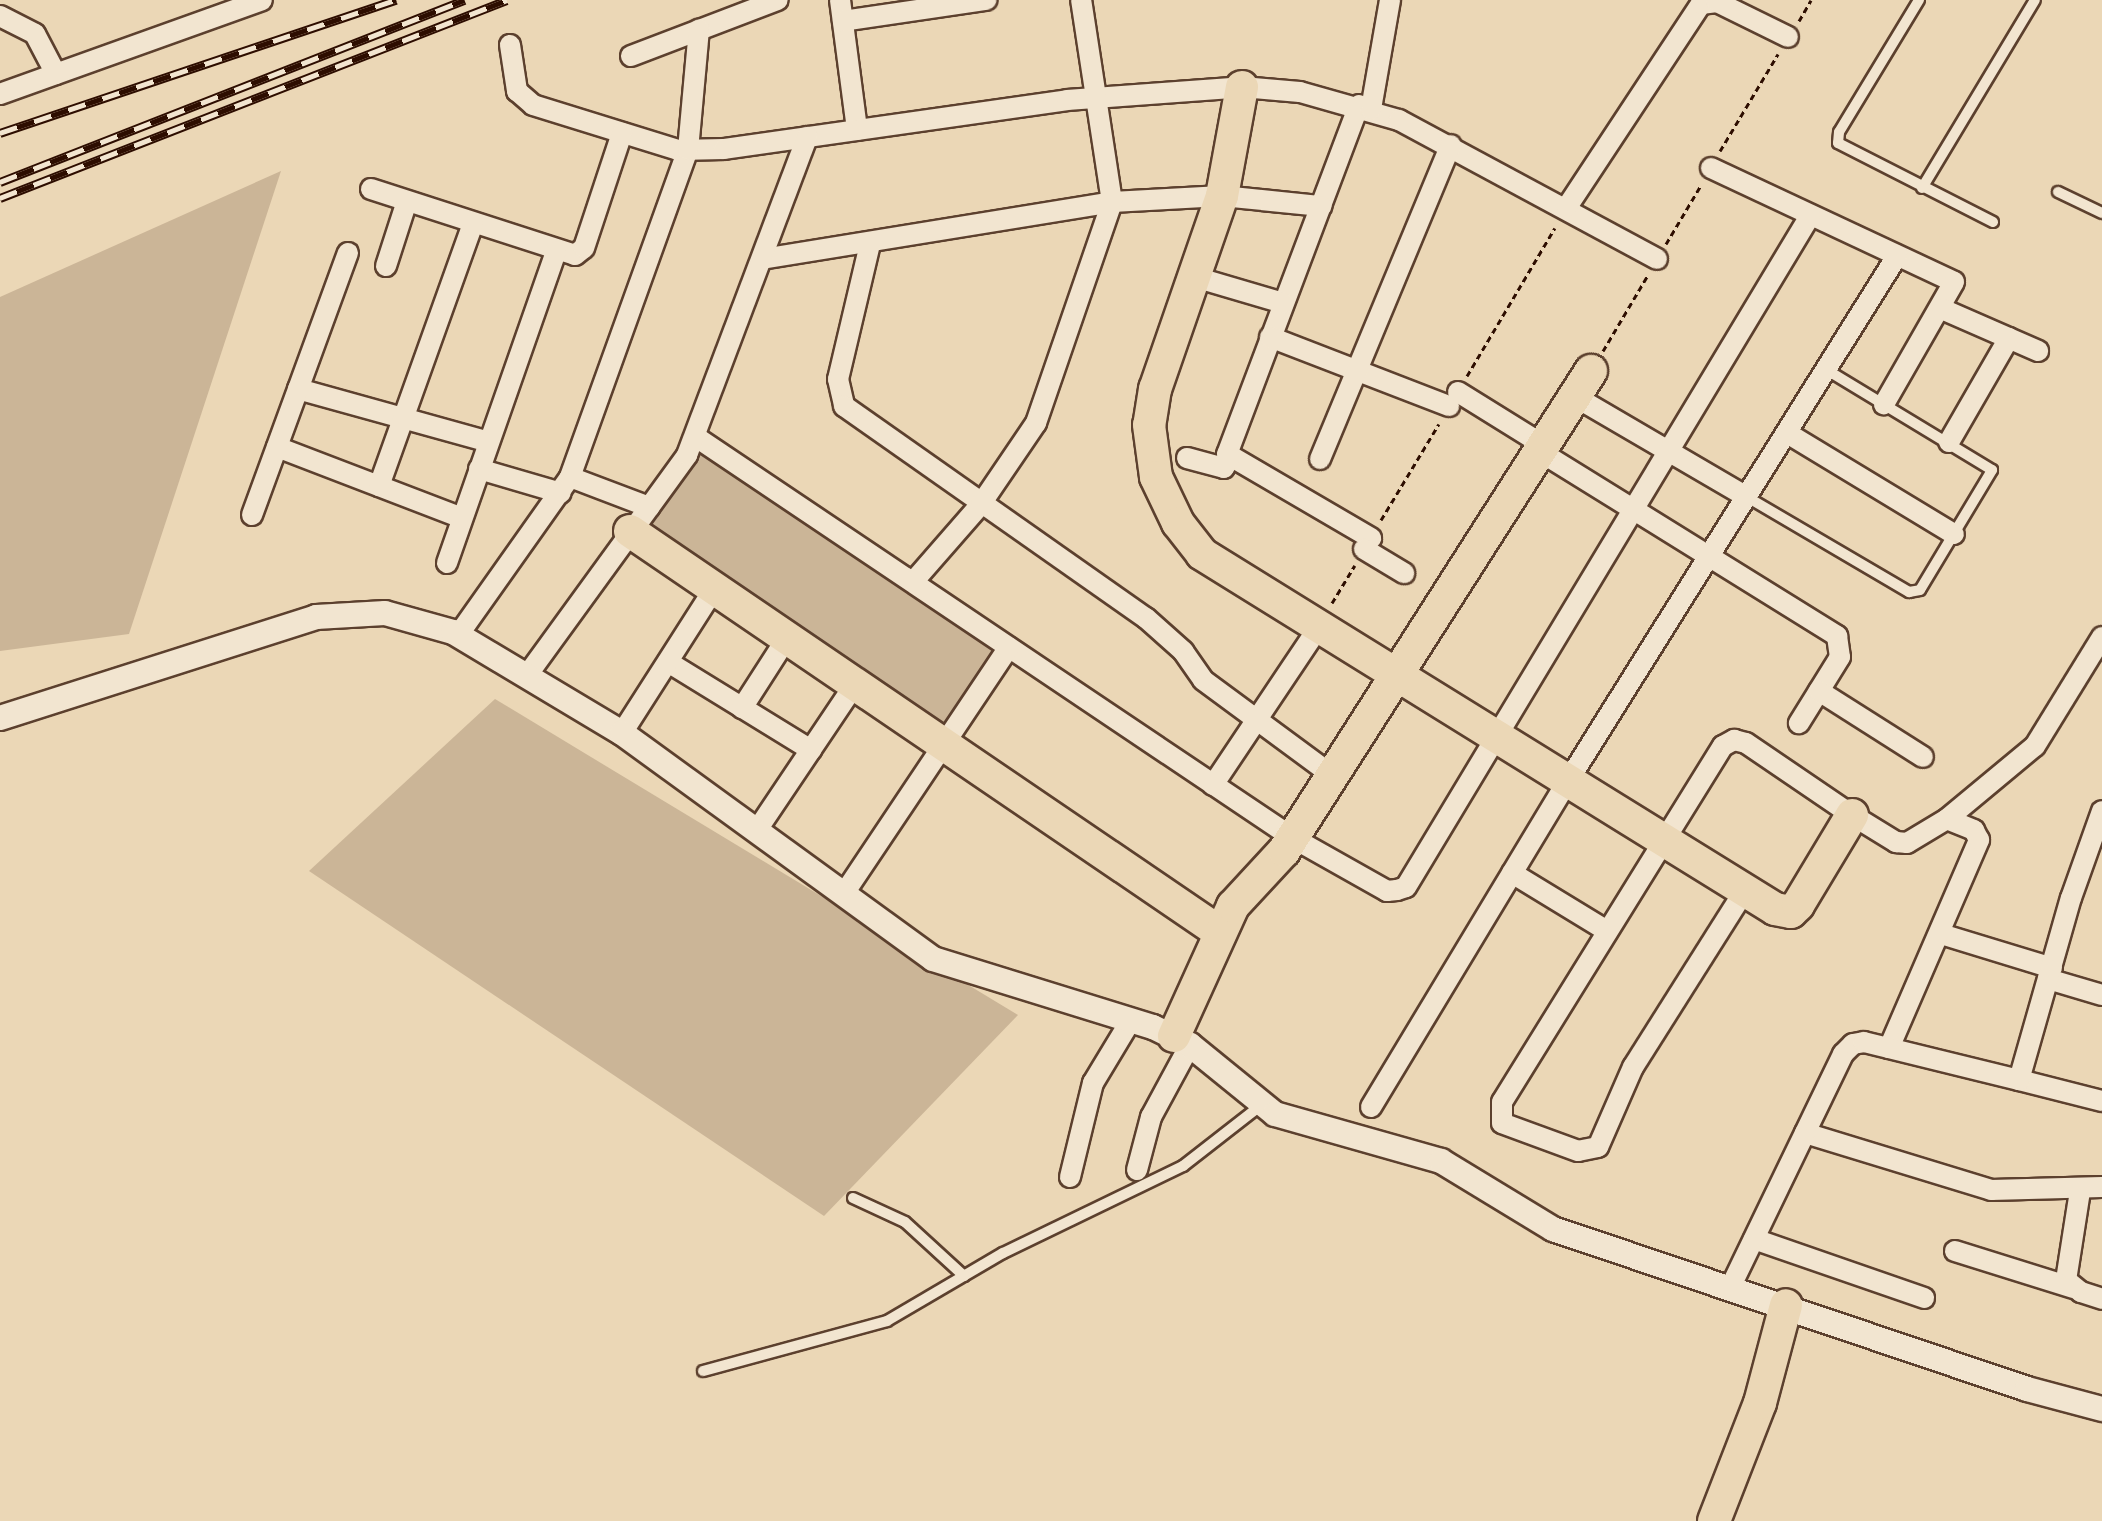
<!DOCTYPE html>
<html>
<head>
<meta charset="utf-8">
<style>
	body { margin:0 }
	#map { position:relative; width:2102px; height:1521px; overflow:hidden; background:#ebd7b6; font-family:"Old Standard TT",serif }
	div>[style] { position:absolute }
	.green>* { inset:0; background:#cbb597; transform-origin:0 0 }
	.path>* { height:3px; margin-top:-1.5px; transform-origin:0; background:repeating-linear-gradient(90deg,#2d0d00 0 6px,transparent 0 10px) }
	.roads { filter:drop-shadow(2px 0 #5c402e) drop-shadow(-2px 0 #5c402e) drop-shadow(0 2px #5c402e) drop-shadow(0 -2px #5c402e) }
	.service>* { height:10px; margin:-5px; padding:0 5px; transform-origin:5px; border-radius:5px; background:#f2e5d0 }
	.minor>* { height:20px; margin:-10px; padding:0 10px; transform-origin:10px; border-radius:10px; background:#f2e5d0 }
	.tertiary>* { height:24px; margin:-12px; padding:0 12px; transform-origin:12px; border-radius:12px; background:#f2e5d0 }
	.primary>* { height:32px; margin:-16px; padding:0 16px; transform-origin:16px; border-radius:16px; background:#ebd7b6 }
	.rail>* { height:9px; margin-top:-4.5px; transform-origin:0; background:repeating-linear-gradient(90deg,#f2e5d0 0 18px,#2d0d00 0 36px); box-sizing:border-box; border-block:2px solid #2d0d00 }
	span { translate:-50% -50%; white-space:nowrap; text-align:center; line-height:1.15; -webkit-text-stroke:7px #f2e5d0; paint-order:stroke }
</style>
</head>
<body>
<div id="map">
	<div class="green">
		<div style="clip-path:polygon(281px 171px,129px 634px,0 651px,0 297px)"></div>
		<div style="left:696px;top:437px;width:376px;height:115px;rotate:34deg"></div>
		<div style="clip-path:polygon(495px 699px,1018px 1015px,824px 1216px,309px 871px)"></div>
	</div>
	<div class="path">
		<div style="left:1799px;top:21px;width:24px;rotate:-60deg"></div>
		<div style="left:1720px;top:151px;width:113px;rotate:-59.1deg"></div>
		<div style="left:1666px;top:244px;width:69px;rotate:-59.3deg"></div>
		<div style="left:1603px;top:351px;width:88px;rotate:-59.4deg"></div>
		<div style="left:1467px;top:376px;width:172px;rotate:-59.3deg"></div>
		<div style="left:1381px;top:520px;width:112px;rotate:-58.9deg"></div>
		<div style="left:1332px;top:603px;width:44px;rotate:-58.8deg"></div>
	</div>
	<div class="roads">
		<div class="service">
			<div style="left:1919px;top:0;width:154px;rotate:121.2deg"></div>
			<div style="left:1839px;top:132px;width:11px;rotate:95deg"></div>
			<div style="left:1838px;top:143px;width:174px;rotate:27deg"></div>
			<div style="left:1922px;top:188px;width:219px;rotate:-59deg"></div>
			<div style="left:2058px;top:192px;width:49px;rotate:25.5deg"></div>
			<div style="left:1747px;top:497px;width:188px;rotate:30.4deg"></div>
			<div style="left:1909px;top:592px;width:11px;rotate:-10deg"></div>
			<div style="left:1920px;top:590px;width:140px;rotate:-59deg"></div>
			<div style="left:1992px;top:470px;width:193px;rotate:-148.8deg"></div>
			<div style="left:853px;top:1198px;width:57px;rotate:24.8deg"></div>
			<div style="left:905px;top:1222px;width:80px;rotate:42.5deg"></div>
			<div style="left:703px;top:1371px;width:191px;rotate:-15.2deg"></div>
			<div style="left:887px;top:1321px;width:134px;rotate:-30.4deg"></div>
			<div style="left:1003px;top:1253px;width:200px;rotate:-25.8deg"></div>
			<div style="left:1183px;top:1166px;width:98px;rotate:-37.9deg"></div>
		</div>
		<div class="minor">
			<div style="left:840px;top:0;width:131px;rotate:82.5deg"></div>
			<div style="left:0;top:16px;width:39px;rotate:27deg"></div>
			<div style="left:35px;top:34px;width:45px;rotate:62.3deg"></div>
			<div style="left:843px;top:21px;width:145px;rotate:-8.4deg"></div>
			<div style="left:510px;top:45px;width:47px;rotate:81.3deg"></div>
			<div style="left:517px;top:91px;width:21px;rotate:41deg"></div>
			<div style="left:533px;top:105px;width:152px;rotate:17.2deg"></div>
			<div style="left:678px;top:150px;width:46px;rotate:-1.2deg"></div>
			<div style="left:724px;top:149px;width:346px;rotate:-8.1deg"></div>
			<div style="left:1067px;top:100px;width:175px;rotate:-4.2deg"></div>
			<div style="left:1242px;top:87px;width:58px;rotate:4.9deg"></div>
			<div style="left:1300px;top:92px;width:103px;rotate:15.8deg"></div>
			<div style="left:1399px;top:120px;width:293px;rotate:28.3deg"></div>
			<div style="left:631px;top:56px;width:157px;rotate:-20.9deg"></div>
			<div style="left:0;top:94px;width:278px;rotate:-19.7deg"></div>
			<div style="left:1359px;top:105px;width:373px;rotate:110.7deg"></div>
			<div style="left:1227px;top:454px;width:167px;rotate:30.3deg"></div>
			<div style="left:1371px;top:109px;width:111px;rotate:-80.1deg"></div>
			<div style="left:1711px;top:168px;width:268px;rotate:25.1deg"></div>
			<div style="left:1954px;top:282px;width:141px;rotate:119.8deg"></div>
			<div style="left:371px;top:189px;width:214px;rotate:17.9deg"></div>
			<div style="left:575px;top:255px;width:11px;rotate:-38deg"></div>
			<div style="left:584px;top:248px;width:121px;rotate:-71.7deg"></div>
			<div style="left:1567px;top:207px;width:243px;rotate:-56.6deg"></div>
			<div style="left:1701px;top:4px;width:16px;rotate:-7deg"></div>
			<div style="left:1717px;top:2px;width:79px;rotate:26.2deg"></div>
			<div style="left:870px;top:244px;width:139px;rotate:103.3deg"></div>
			<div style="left:838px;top:379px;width:28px;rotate:77deg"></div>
			<div style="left:844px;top:406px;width:369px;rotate:35.1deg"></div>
			<div style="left:1146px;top:618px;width:50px;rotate:41.7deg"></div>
			<div style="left:1183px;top:651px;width:35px;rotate:55deg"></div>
			<div style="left:1203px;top:680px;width:160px;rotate:36.4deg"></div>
			<div style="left:762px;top:259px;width:355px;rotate:-9.2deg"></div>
			<div style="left:1112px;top:202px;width:110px;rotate:-3.1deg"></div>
			<div style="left:1222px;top:196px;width:100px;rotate:5.8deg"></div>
			<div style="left:386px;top:266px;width:68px;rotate:-72.1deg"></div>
			<div style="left:1198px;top:278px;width:89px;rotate:16.4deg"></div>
			<div style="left:1942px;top:309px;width:105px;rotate:23.6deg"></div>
			<div style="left:1270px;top:337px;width:192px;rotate:21.1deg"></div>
			<div style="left:298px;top:389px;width:198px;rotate:15.5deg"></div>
			<div style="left:1458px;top:392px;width:100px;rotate:31.9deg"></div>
			<div style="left:1574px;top:396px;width:200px;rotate:30.3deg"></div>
			<div style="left:1787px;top:433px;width:195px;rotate:31.2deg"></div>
			<div style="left:696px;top:437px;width:719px;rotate:33.89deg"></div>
			<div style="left:1293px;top:838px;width:108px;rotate:29.4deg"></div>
			<div style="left:1387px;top:891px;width:10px;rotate:-6deg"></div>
			<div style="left:1397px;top:890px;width:9px;rotate:-18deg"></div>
			<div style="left:1406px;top:887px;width:783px;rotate:-58.95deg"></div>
			<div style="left:1949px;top:442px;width:120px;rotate:-60deg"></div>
			<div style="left:277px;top:447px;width:198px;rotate:21deg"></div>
			<div style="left:1539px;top:451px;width:351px;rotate:31.8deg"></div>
			<div style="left:1837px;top:636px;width:21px;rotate:82deg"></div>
			<div style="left:1840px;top:657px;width:78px;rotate:121.8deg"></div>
			<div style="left:1187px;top:458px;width:38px;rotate:15deg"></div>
			<div style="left:1224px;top:468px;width:10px;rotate:-61deg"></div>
			<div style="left:1320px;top:459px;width:340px;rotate:-67.4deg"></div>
			<div style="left:479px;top:469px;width:85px;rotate:16.3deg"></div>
			<div style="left:570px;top:477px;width:85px;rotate:20.8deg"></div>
			<div style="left:379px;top:486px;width:279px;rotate:-70.3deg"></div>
			<div style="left:252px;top:515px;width:279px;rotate:-69.9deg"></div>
			<div style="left:1364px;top:549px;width:47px;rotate:31deg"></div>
			<div style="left:447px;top:563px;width:330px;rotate:-70.7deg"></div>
			<div style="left:913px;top:582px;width:103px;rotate:-48.9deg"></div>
			<div style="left:981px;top:504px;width:98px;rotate:-55.8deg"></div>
			<div style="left:1036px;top:423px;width:234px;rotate:-71deg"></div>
			<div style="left:1112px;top:202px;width:204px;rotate:-98.7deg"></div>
			<div style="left:459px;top:634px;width:192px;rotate:-54.7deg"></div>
			<div style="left:570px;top:477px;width:348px;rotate:-70.2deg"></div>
			<div style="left:688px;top:150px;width:121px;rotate:-84.8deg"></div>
			<div style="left:668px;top:662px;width:168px;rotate:31.6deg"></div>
			<div style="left:528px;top:674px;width:271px;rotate:-54deg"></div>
			<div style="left:687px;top:455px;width:340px;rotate:-69.3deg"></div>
			<div style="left:1819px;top:691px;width:123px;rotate:32.4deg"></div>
			<div style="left:742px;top:708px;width:83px;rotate:-57.3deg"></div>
			<div style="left:622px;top:733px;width:171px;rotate:-57.4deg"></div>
			<div style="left:1213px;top:785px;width:189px;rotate:-56.2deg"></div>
			<div style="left:757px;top:830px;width:176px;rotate:-56.1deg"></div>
			<div style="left:1512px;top:873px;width:111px;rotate:31.4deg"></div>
			<div style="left:1745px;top:890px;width:209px;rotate:122.3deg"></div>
			<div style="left:1633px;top:1067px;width:87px;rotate:113.6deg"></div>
			<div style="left:1598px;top:1147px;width:20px;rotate:169deg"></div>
			<div style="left:1578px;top:1151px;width:81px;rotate:-159.8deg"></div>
			<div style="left:1502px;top:1123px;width:21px;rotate:-90deg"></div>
			<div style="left:1502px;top:1102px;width:419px;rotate:-58.2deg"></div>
			<div style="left:1723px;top:746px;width:13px;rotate:-29deg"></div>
			<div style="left:1734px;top:740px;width:12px;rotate:14deg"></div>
			<div style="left:1746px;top:743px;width:128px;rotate:34.2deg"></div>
			<div style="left:1852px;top:815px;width:52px;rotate:31.5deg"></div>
			<div style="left:1896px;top:842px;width:11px;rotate:5deg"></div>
			<div style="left:1907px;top:843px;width:47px;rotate:-31deg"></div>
			<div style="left:1947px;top:819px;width:114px;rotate:-39.7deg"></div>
			<div style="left:2035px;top:746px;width:128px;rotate:-58.4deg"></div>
			<div style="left:843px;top:895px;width:298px;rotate:-56.2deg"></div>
			<div style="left:1941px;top:934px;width:116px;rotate:17deg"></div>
			<div style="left:2048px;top:979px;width:56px;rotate:16.5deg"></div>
			<div style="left:1889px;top:1048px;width:227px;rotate:-66.6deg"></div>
			<div style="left:1979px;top:840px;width:11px;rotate:-117deg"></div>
			<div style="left:1974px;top:830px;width:29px;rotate:-158deg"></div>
			<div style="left:2019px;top:1080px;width:86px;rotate:14.2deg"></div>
			<div style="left:1371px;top:1107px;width:381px;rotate:-58.9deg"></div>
			<div style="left:1568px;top:781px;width:620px;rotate:-57.93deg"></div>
			<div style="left:1805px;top:1133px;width:195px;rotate:17deg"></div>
			<div style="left:1991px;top:1190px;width:111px;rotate:-1.5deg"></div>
			<div style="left:1137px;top:1170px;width:55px;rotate:-75.2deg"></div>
			<div style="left:1151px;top:1117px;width:82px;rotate:-61.6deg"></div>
			<div style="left:1070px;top:1177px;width:97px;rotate:-76.3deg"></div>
			<div style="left:1093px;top:1083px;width:74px;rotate:-58.9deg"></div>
			<div style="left:2080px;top:1191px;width:90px;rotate:98.9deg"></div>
			<div style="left:2066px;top:1280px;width:19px;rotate:39deg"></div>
			<div style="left:2081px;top:1292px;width:22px;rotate:18deg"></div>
			<div style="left:1754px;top:1239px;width:180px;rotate:19.1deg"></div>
			<div style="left:1955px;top:1251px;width:124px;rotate:17.4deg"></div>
			<div style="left:1731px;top:1286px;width:258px;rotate:-64.2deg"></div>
			<div style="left:1843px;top:1054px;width:14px;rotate:-45deg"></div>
			<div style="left:1853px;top:1044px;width:11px;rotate:-10deg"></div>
			<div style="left:1864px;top:1042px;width:160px;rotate:13.8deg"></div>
			<div style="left:2019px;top:1080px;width:189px;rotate:-74.1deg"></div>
			<div style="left:2071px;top:898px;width:92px;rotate:-70.4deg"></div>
		</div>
		<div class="tertiary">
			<div style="left:0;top:718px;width:332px;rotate:-17.7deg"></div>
			<div style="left:316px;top:617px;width:69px;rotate:-3.3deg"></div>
			<div style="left:385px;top:613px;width:71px;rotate:15.6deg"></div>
			<div style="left:453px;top:632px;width:197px;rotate:30.9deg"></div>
			<div style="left:622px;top:733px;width:384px;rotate:36deg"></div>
			<div style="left:933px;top:959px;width:230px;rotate:17.2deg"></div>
			<div style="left:1153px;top:1027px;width:41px;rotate:25.9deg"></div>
			<div style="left:1190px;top:1045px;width:109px;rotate:39.1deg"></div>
			<div style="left:1275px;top:1114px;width:173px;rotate:15.8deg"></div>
			<div style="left:1441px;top:1161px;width:131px;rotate:31.3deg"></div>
			<div style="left:1553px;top:1229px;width:500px;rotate:18.65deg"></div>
			<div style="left:2027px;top:1389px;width:78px;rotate:14.9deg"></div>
		</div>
		<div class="primary">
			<div style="left:1242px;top:87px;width:111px;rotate:100.4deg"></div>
			<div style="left:1222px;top:196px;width:204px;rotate:109.1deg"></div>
			<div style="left:1155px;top:389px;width:36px;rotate:99deg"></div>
			<div style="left:1149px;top:425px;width:52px;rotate:82.3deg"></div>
			<div style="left:1156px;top:477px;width:51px;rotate:64.4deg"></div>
			<div style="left:1178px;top:523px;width:39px;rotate:52deg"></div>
			<div style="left:1202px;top:554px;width:674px;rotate:31.78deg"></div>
			<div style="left:1775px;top:909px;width:16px;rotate:11deg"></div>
			<div style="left:1791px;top:912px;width:10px;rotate:-45deg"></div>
			<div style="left:1798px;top:905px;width:105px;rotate:-59deg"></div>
			<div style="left:630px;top:531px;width:711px;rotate:34.23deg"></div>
			<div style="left:1174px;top:1036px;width:143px;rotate:-65.6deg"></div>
			<div style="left:1233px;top:906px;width:75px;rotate:-47.2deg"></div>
			<div style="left:1284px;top:851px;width:570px;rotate:-57.4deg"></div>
			<div style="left:1714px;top:1521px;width:127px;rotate:-68.7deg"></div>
			<div style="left:1760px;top:1403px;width:101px;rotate:-75.1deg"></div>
		</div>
	</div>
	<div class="rail">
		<div style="left:0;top:133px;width:418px;rotate:-18.6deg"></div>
		<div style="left:0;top:182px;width:499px;rotate:-21.4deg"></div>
		<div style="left:0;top:198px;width:544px;rotate:-21.33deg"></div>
	</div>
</div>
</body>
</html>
